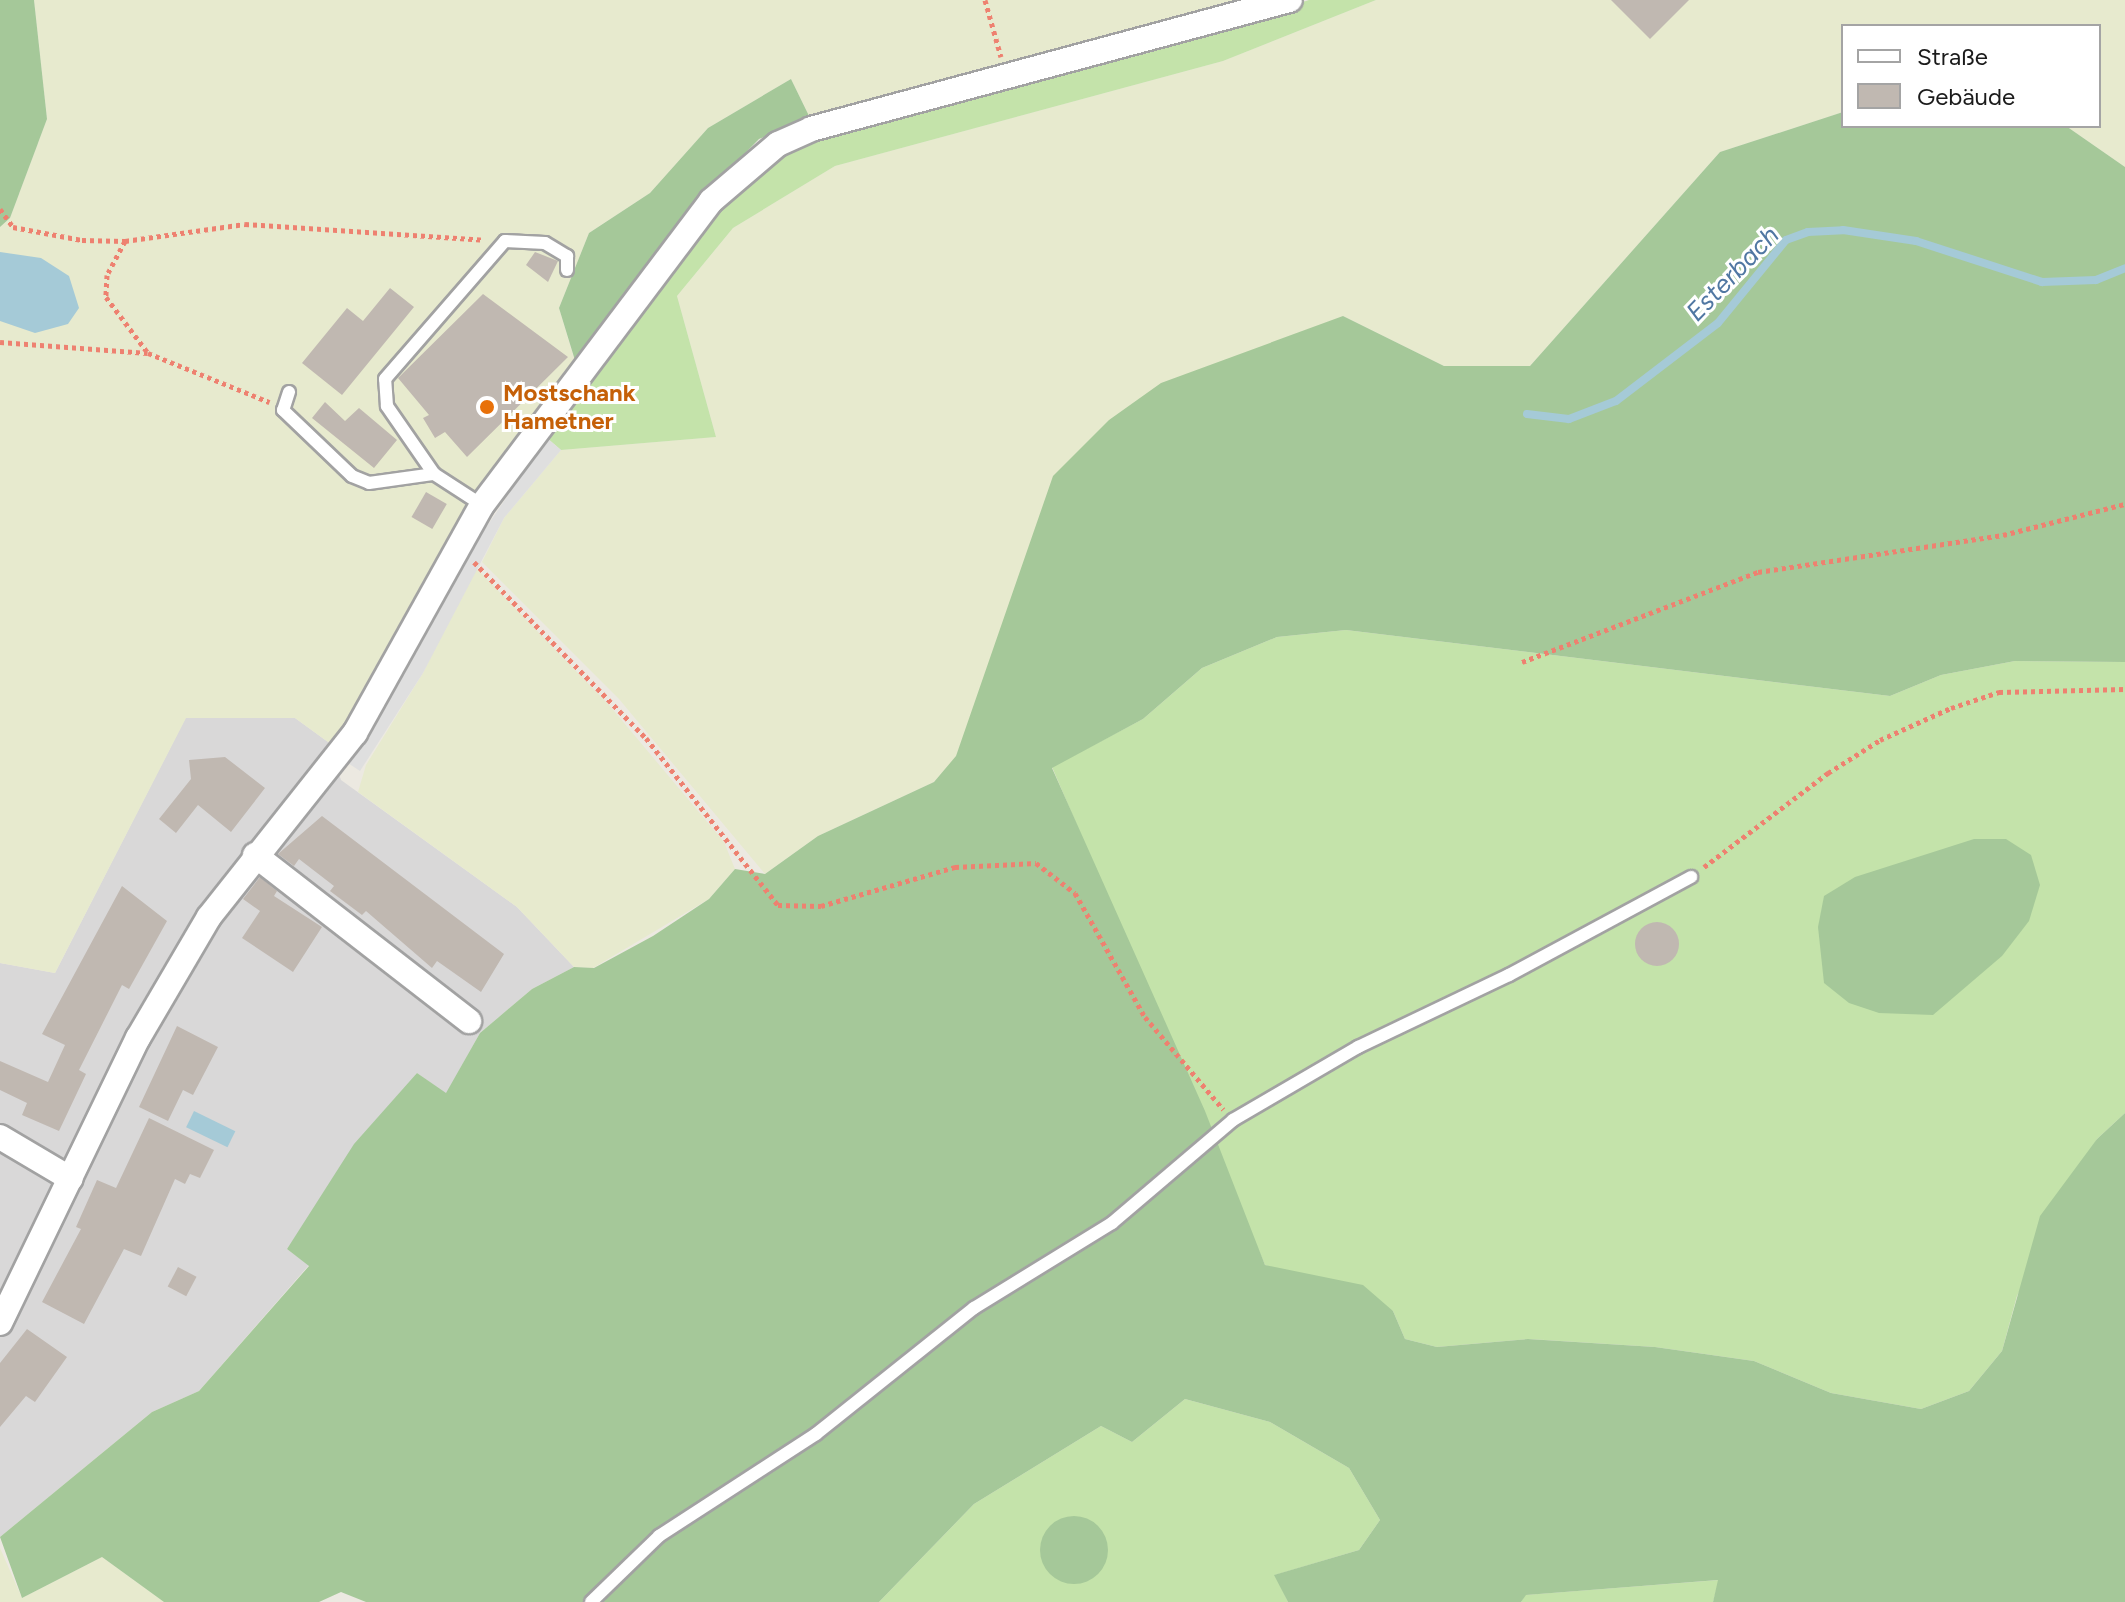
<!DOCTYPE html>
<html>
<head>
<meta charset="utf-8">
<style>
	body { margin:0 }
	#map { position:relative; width:2125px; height:1602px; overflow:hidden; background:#ece9e1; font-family:Figtree,sans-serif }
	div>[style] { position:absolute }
	.residential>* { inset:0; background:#d9d8d8 }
	.farmland>* { inset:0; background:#e7eace }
	.grass>* { inset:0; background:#c4e3aa }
	.forest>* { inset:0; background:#a5c899 }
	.round { border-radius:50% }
	.parking>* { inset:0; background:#dfdfdf }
	.water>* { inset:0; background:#a5cad7; transform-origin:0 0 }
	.stream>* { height:8px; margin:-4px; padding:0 4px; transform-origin:4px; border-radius:4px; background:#a5cad7 }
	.building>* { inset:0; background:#c0b8b1; transform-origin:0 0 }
	.path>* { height:5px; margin-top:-2.5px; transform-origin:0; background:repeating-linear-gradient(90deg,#ee8170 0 4px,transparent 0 8px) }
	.roads { filter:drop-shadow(2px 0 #a2a2a2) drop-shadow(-2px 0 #a2a2a2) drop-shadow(0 2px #a2a2a2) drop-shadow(0 -2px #a2a2a2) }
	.service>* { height:12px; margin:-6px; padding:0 6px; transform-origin:6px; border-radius:6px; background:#fff }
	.minor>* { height:24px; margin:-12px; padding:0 12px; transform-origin:12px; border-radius:12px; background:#fff }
	.dots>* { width:22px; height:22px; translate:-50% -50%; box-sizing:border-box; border:4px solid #fff; border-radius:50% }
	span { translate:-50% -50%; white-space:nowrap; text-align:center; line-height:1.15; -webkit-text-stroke:6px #fff; paint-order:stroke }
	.food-label { font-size:24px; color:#c56008; font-weight:700 }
	.left { translate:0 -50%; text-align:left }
	.water-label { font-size:26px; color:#5077a2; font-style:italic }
	.legend { position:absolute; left:1841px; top:24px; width:260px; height:104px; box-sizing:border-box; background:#fff; border:2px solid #a4a4a4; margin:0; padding:10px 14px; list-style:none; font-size:24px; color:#1b1b1b }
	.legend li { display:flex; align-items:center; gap:16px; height:40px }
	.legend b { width:40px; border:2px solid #a4a4a4 }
</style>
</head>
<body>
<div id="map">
	<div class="residential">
		<div style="clip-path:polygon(186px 717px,295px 718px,328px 742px,341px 780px,517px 907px,574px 967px,532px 989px,480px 1033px,446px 1094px,417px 1073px,287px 1249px,309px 1265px,199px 1391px,152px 1412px,0 1537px,0 963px,55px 973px)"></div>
	</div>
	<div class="farmland">
		<div style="clip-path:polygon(34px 0,1257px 0,810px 118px,791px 79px,708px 128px,650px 193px,589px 233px,559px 308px,579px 375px,338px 734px,328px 742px,295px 718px,186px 718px,55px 973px,0 963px,0 227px,10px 218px,47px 119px)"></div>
		<div style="clip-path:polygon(1376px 0,2125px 0,2125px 167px,2066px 126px,2099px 126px,2099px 26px,1843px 26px,1843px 112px,1720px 152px,1530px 366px,1444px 366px,1343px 316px,1010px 613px,956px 757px,934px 782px,818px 836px,765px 874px,619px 699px,482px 562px,504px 518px,561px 450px,716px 437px,677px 296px,733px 228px,835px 166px,1223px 61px)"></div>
		<div style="clip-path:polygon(475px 567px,609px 705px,724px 842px,735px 869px,709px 899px,593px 968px,574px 967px,517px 907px,358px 792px,366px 765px,423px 673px)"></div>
		<div style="clip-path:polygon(0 1548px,22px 1598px,102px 1557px,164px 1602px,0 1602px)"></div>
	</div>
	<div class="grass">
		<div style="clip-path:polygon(1309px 0,1376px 0,1223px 61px,835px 166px,733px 228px,677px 296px,716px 437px,561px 450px,547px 438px,718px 205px,777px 154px,835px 131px,1148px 53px)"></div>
		<div style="clip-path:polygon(1346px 630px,1890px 696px,1941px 675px,2015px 661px,2125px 662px,2125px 1113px,2097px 1139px,2017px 1296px,2002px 1351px,1969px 1391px,1921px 1409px,1831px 1393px,1754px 1361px,1655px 1347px,1529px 1339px,1437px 1347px,1405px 1339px,1393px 1311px,1265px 1265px,1052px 767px,1143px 719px,1202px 668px,1277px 637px)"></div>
		<div style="clip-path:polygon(1185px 1399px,1270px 1422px,1349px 1468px,1380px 1520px,1359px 1550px,1275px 1575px,1288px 1602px,879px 1602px,974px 1504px,1101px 1426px,1132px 1442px)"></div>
		<div style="clip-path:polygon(1719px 1580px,1713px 1602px,1521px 1602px,1525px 1595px)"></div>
	</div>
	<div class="forest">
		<div style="clip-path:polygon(0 0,34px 0,47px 119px,10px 218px,0 227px)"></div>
		<div style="clip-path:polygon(791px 79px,810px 118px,759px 139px,709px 190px,577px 367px,559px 308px,589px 233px,650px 193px,708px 128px)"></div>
		<div style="clip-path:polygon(1843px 112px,1843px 126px,2066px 126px,2125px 167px,2125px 662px,2015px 661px,1941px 675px,1890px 696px,1346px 630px,1277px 637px,1202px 668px,1143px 719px,1052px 768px,1205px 1111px,1265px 1265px,1363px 1285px,1393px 1311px,1405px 1339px,1437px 1347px,1528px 1339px,1655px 1347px,1754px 1361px,1831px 1393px,1921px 1409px,1969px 1391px,2002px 1351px,2040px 1216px,2097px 1139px,2125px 1113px,2125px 1602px,1713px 1602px,1718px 1580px,1526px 1595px,1521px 1602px,1288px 1602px,1274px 1575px,1359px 1550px,1380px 1520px,1349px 1468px,1270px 1422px,1185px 1399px,1132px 1442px,1101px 1426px,974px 1504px,879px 1602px,366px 1602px,341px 1592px,319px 1602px,164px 1602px,102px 1557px,22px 1598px,0 1537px,152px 1412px,199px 1391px,309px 1266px,287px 1249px,354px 1144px,417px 1073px,446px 1093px,480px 1033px,532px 989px,574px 967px,594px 968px,653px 936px,709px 899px,735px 869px,765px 874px,818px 836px,934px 782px,956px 756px,1053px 476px,1109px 420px,1161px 383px,1343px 316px,1444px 366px,1530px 366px,1720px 152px)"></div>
		<div style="clip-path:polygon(1974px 839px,2006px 839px,2031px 855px,2040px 885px,2029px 921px,2002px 956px,1933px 1015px,1879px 1013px,1849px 1003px,1824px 983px,1818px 927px,1824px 896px,1855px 877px)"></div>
		<div class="round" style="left:1040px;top:1516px;width:68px;height:68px"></div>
	</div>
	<div class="parking">
		<div style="clip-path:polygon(547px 438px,561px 450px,504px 518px,423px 673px,360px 771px,345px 761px,384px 707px,466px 557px)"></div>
	</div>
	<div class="water">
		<div style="clip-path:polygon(0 252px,41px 258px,69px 276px,79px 308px,68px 324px,35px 333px,0 321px)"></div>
		<div style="left:194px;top:1111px;width:46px;height:18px;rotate:26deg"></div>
	</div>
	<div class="stream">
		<div style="left:1527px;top:414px;width:42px;rotate:6.8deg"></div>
		<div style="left:1569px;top:419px;width:50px;rotate:-21deg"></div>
		<div style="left:1616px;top:401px;width:128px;rotate:-37.4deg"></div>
		<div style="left:1718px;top:323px;width:107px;rotate:-50.7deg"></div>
		<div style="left:1786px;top:240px;width:23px;rotate:-20deg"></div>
		<div style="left:1808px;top:232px;width:35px;rotate:-3deg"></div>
		<div style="left:1843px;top:230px;width:74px;rotate:8.6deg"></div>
		<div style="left:1916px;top:241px;width:133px;rotate:18deg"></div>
		<div style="left:2042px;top:282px;width:54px;rotate:-2.1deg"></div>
		<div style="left:2096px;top:280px;width:31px;rotate:-22deg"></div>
	</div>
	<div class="building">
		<div style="clip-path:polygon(1611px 0,1689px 0,1650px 39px)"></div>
		<div style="clip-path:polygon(535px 252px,558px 261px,548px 282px,526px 265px)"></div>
		<div style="clip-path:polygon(390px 288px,414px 307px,342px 395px,302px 363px,347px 308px,363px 321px)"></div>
		<div style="clip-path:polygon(483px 294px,568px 357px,467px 457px,445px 432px,435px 438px,423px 418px,429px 415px,398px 378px)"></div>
		<div style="clip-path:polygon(325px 402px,345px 421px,359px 408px,397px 440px,374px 468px,312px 418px)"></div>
		<div style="left:426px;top:492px;width:24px;height:29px;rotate:30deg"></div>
		<div style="clip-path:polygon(225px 757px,265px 788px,231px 832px,198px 805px,176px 833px,159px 819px,191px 779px,189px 760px)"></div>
		<div style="clip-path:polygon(322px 816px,504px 954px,481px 992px,437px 961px,432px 968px,366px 911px,362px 915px,330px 891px,334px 886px,299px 859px,294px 866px,278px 854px)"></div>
		<div style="clip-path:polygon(260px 877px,277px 891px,274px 896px,322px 927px,293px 972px,242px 938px,260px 911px,243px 899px)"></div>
		<div style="clip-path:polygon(122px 886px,167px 921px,129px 989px,122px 985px,79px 1070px,86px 1074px,59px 1131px,22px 1115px,27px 1103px,0 1090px,0 1061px,48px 1082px,65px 1045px,42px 1034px)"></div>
		<div class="round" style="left:1635px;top:922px;width:44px;height:44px"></div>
		<div style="clip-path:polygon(177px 1026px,218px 1047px,193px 1095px,183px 1090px,168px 1121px,139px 1107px)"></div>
		<div style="clip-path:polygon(149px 1118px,214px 1150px,200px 1178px,190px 1174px,185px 1184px,175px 1179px,141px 1256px,124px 1249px,84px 1324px,42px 1302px,81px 1229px,76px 1227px,97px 1180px,116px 1188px)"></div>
		<div style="left:178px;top:1267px;width:21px;height:22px;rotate:28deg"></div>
		<div style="clip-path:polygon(27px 1329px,67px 1357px,35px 1402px,26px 1396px,0 1427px,0 1363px)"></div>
	</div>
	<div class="path">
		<div style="left:985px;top:0;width:59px;rotate:74.3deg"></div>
		<div style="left:0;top:209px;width:22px;rotate:54deg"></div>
		<div style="left:13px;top:227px;width:70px;rotate:10.7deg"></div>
		<div style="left:82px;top:240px;width:43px;rotate:1.3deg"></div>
		<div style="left:125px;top:241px;width:121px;rotate:-8.1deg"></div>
		<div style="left:245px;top:224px;width:239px;rotate:3.8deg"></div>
		<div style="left:125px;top:241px;width:38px;rotate:118deg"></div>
		<div style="left:107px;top:275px;width:22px;rotate:93deg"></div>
		<div style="left:106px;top:297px;width:70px;rotate:53.1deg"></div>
		<div style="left:0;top:342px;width:148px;rotate:4.3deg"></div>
		<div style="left:148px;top:353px;width:131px;rotate:22deg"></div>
		<div style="left:474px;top:562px;width:246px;rotate:45.7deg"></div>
		<div style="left:646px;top:738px;width:213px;rotate:51.7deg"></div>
		<div style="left:778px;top:905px;width:43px;rotate:1.3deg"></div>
		<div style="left:821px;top:906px;width:140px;rotate:-16.2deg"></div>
		<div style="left:955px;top:867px;width:81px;rotate:-2.8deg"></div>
		<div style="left:1036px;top:863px;width:49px;rotate:37.6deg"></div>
		<div style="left:1075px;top:893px;width:142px;rotate:60.6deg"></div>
		<div style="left:1145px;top:1017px;width:121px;rotate:49.7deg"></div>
		<div style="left:1522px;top:662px;width:253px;rotate:-20.9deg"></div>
		<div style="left:1758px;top:572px;width:248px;rotate:-8.6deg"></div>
		<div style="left:2003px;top:535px;width:126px;rotate:-14.3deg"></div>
		<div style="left:1704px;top:867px;width:156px;rotate:-37.2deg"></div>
		<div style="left:1828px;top:773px;width:62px;rotate:-32.4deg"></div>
		<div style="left:1880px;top:740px;width:78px;rotate:-24.3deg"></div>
		<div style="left:1951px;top:708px;width:51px;rotate:-18.4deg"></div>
		<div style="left:1999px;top:692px;width:126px;rotate:-1.4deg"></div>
	</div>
	<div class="roads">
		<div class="service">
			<div style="left:289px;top:392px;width:19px;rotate:108deg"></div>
			<div style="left:283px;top:410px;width:95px;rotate:43.7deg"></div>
			<div style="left:352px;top:476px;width:18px;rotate:22deg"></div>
			<div style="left:369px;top:483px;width:66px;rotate:-7.9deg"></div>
			<div style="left:482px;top:505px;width:57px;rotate:-147.1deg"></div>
			<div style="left:434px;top:474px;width:83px;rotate:-124.7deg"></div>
			<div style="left:387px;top:406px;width:27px;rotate:-94deg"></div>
			<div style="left:385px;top:379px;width:183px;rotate:-49deg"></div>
			<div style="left:505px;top:241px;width:40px;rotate:2.9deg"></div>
			<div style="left:545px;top:243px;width:26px;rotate:31deg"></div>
			<div style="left:567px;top:256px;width:14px;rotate:90deg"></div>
			<div style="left:591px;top:1602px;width:95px;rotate:-44.1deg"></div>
			<div style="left:659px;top:1536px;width:187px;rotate:-33deg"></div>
			<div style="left:816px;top:1434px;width:202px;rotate:-38.6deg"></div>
			<div style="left:974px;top:1308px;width:162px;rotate:-31.6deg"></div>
			<div style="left:1112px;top:1223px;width:159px;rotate:-40.4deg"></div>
			<div style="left:1233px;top:1120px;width:145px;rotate:-30.3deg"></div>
			<div style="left:1358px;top:1047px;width:167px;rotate:-25.5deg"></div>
			<div style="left:1509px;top:975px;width:207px;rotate:-28.3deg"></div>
		</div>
		<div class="minor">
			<div style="left:255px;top:855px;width:271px;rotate:37.8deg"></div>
			<div style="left:0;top:1137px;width:82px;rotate:30.6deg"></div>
			<div style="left:0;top:1323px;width:317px;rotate:-64.2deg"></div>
			<div style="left:138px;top:1038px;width:140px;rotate:-59.6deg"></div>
			<div style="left:209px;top:917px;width:235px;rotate:-51.6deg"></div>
			<div style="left:355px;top:733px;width:261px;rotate:-60.9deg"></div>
			<div style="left:482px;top:505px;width:381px;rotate:-53deg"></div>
			<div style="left:711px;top:201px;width:88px;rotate:-40.4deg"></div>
			<div style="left:778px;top:144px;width:36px;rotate:-24deg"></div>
			<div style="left:811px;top:129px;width:496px;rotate:-15.1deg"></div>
		</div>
	</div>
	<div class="dots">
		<div style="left:487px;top:407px;background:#e8710a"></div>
	</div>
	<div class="food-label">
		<span class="left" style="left:503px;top:407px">Mostschank<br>Hametner</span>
	</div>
	<div class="water-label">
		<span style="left:1733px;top:274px;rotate:-46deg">Esterbach</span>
	</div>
	<ul class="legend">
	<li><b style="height:10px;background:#fff"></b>Straße</li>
	<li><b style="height:22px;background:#c0b8b1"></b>Gebäude</li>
	</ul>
</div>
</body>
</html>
